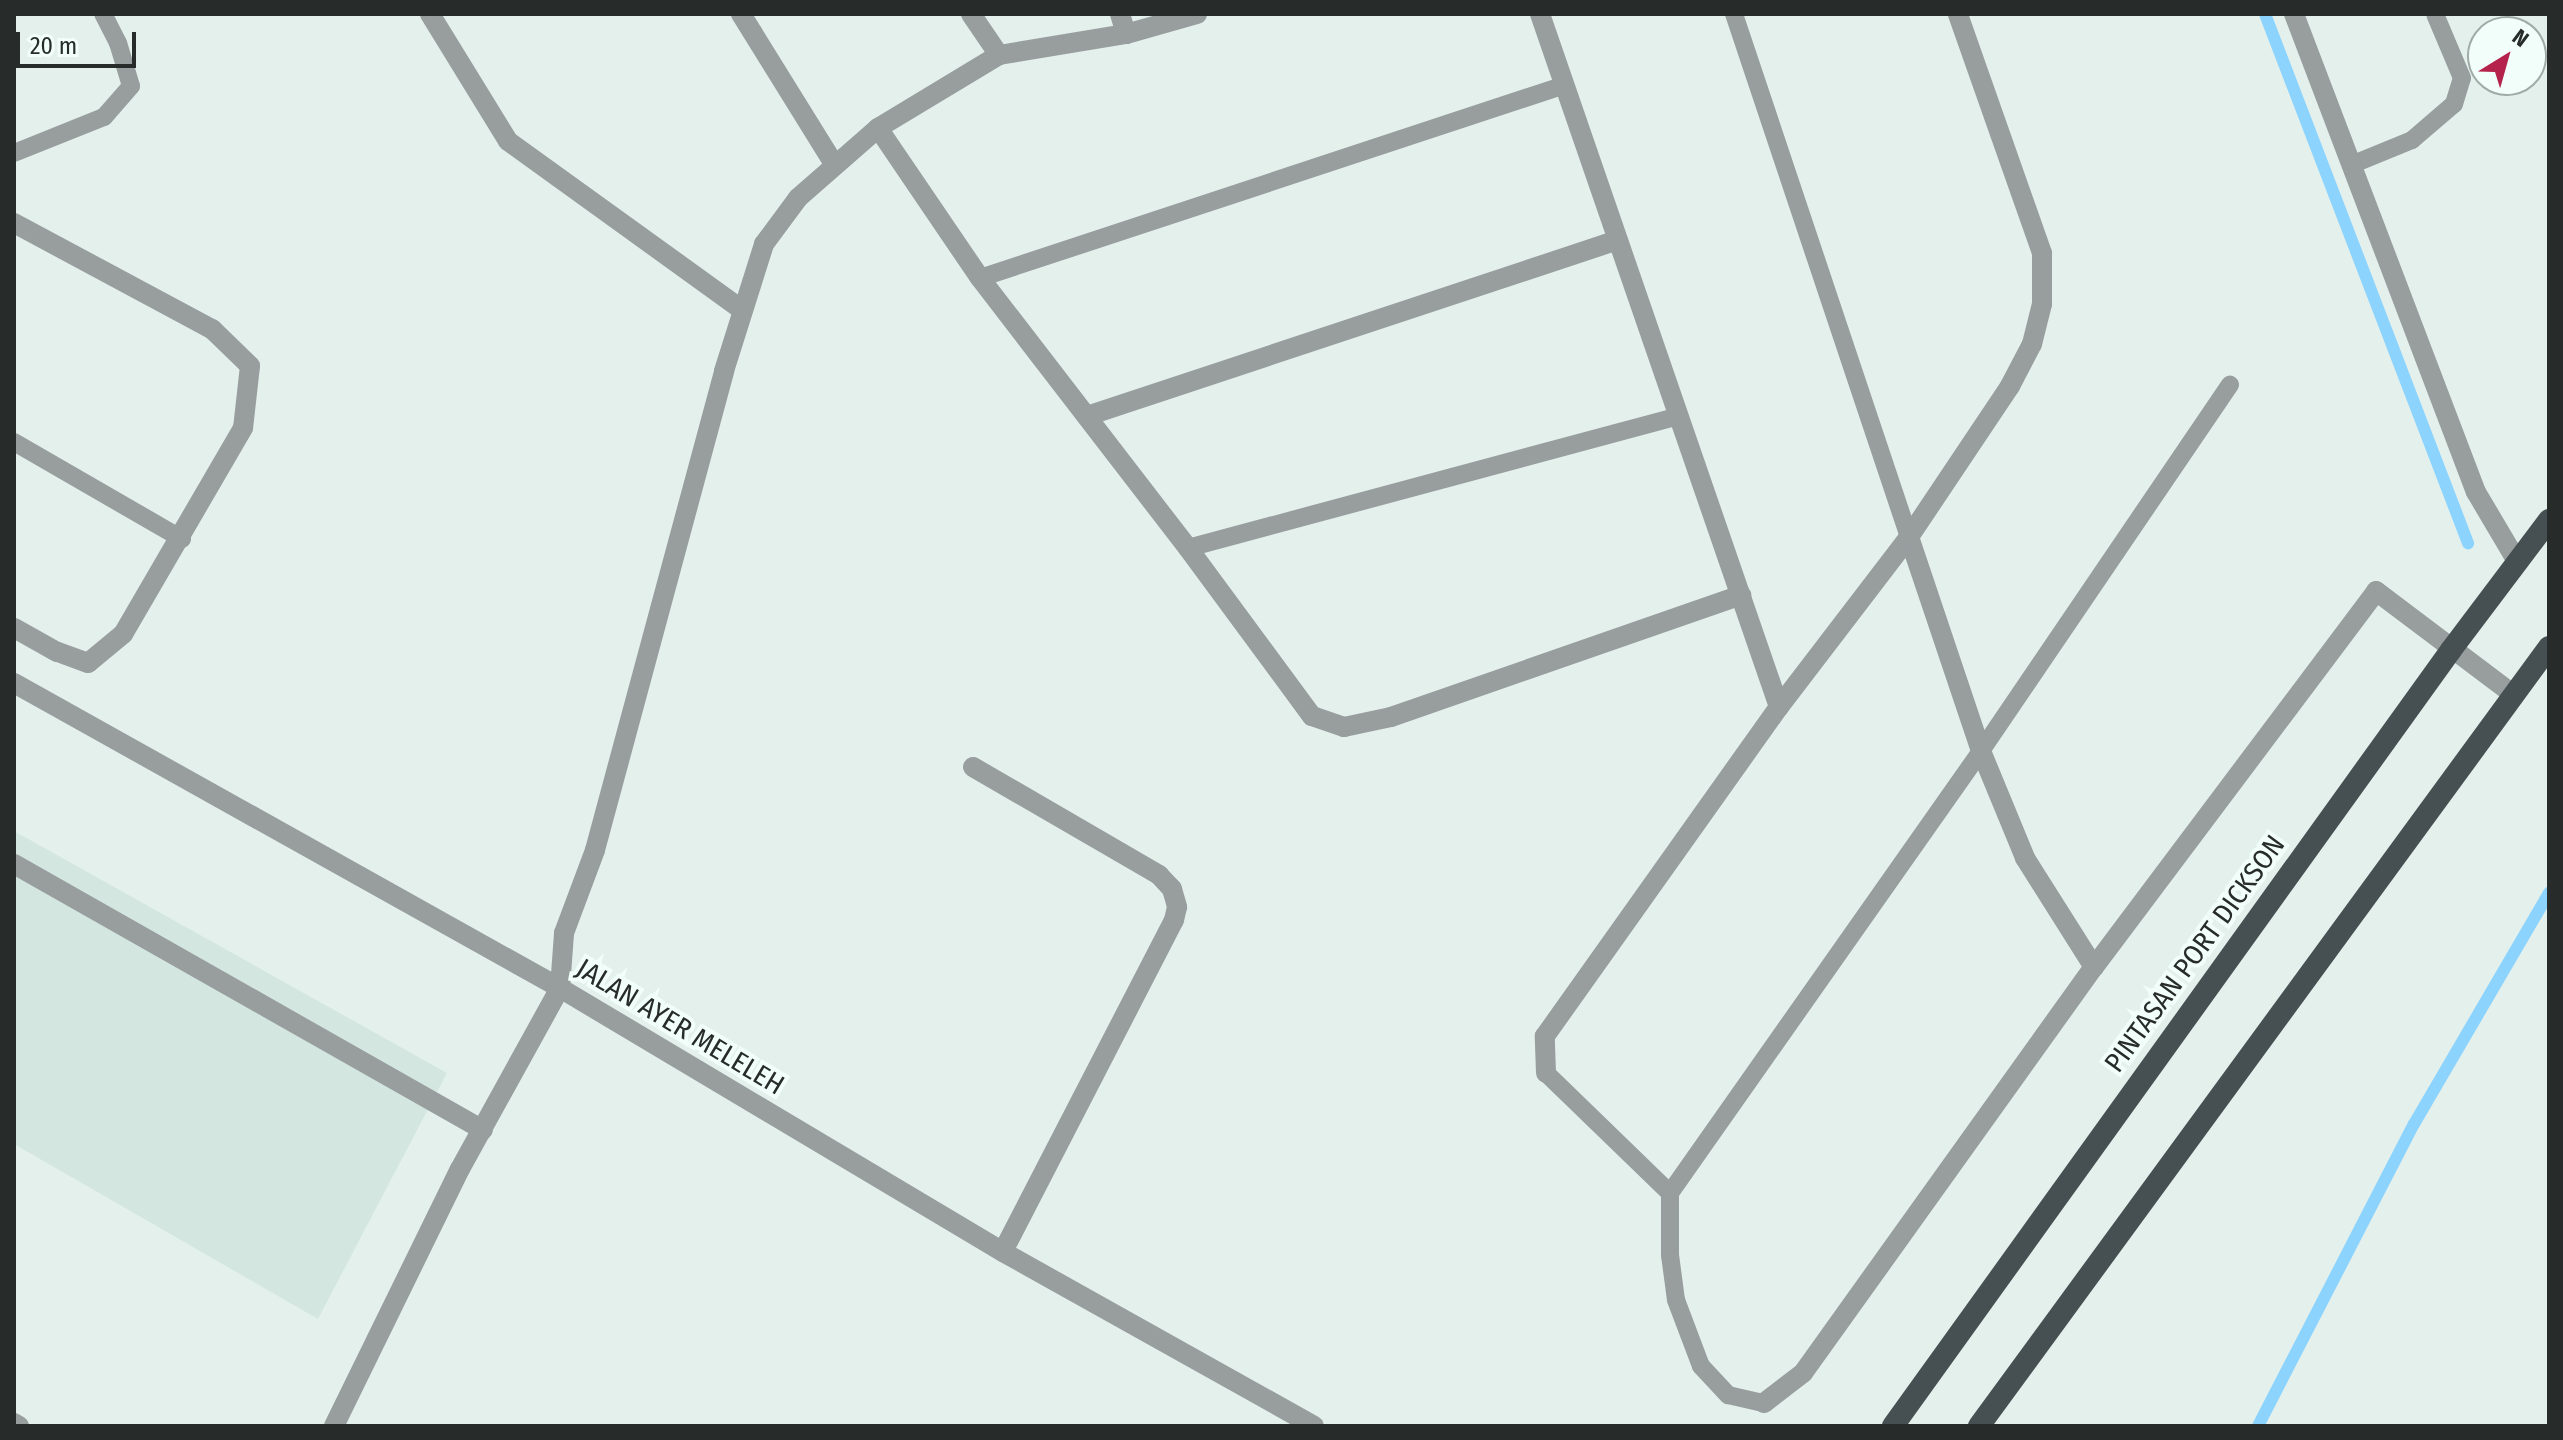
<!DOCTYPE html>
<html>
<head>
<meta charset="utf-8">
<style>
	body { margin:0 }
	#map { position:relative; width:2563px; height:1440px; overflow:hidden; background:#e4f0ec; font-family:"Fira Sans Condensed",sans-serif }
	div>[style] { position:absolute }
	.built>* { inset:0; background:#d3e7e0 }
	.stream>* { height:12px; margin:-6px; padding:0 6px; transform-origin:6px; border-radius:6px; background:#8cd3fd }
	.service>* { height:18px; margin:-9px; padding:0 9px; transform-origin:9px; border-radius:9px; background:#989d9e }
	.minor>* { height:20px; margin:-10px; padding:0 10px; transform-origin:10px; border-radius:10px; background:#989d9e }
	.tertiary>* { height:20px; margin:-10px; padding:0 10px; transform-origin:10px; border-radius:10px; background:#989d9e }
	.trunk>* { height:22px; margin:-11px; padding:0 11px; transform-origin:11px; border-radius:11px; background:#465052 }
	span { translate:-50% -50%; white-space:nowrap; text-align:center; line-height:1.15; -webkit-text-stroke:8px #f1fef9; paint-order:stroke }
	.street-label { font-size:28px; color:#272c2a }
	.frame { position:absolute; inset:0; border:16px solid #272c2a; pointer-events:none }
	.north { position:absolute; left:2467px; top:16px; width:80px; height:80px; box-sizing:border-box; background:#f1fef9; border:2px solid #a0aaa6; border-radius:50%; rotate:37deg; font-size:22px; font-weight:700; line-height:32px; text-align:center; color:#272c2a }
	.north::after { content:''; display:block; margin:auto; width:28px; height:36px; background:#b5234c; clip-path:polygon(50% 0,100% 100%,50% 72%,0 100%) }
	.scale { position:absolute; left:16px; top:32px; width:120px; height:36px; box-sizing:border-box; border:4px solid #272c2a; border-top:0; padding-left:10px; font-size:24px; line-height:28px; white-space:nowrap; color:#272c2a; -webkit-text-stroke:6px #f1fef9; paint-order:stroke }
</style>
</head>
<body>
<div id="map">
	<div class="built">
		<div style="clip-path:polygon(14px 831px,447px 1073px,318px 1319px,14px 1144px)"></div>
	</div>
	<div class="stream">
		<div style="left:2265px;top:14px;width:567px;rotate:69.01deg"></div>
		<div style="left:2258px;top:1426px;width:340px;rotate:-62.7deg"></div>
		<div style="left:2414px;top:1124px;width:268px;rotate:-59.7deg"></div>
	</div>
	<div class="service">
		<div style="left:1734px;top:14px;width:552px;rotate:71.5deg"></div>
		<div style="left:14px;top:153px;width:97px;rotate:-21.8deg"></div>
		<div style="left:104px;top:117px;width:41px;rotate:-48.9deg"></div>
		<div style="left:131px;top:86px;width:45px;rotate:-106.8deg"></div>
		<div style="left:118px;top:43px;width:33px;rotate:-117deg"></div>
		<div style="left:2351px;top:165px;width:66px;rotate:-22.3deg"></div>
		<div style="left:2412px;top:140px;width:55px;rotate:-40.6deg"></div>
		<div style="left:2454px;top:104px;width:27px;rotate:-73deg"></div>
		<div style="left:2462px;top:78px;width:69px;rotate:-112.9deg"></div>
		<div style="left:980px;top:278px;width:616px;rotate:-18.26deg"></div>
		<div style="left:14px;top:442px;width:194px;rotate:30deg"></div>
		<div style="left:1188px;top:548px;width:508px;rotate:-15.05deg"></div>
		<div style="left:1546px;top:1073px;width:173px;rotate:44.1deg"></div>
		<div style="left:1670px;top:1193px;width:62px;rotate:90deg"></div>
		<div style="left:1670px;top:1255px;width:45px;rotate:82.4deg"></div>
		<div style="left:1676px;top:1300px;width:71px;rotate:69.3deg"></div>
		<div style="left:1701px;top:1366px;width:40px;rotate:47deg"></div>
		<div style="left:1728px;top:1395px;width:37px;rotate:13deg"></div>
		<div style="left:1670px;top:1193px;width:540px;rotate:-54.87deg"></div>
		<div style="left:1981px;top:751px;width:443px;rotate:-55.8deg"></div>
	</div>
	<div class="minor">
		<div style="left:430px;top:14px;width:149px;rotate:58.4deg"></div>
		<div style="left:508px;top:141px;width:289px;rotate:35.8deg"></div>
		<div style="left:741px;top:14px;width:176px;rotate:58.2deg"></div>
		<div style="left:971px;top:14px;width:50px;rotate:55.7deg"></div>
		<div style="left:1120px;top:14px;width:21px;rotate:73deg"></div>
		<div style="left:1540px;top:14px;width:733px;rotate:70.97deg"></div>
		<div style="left:2294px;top:14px;width:511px;rotate:69.16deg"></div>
		<div style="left:2476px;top:492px;width:82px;rotate:59.4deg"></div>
		<div style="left:878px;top:128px;width:181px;rotate:55.8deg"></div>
		<div style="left:980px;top:278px;width:341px;rotate:52.4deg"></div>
		<div style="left:1188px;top:548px;width:209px;rotate:53.6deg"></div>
		<div style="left:1312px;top:716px;width:34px;rotate:19deg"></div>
		<div style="left:1344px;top:727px;width:48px;rotate:-12deg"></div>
		<div style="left:1391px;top:717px;width:371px;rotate:-19.2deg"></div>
		<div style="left:14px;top:223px;width:225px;rotate:28.2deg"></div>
		<div style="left:212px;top:329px;width:53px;rotate:44.2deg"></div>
		<div style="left:250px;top:366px;width:62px;rotate:96.4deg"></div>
		<div style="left:243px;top:428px;width:238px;rotate:120.2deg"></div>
		<div style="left:123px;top:634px;width:45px;rotate:140.4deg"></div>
		<div style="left:88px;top:663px;width:33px;rotate:-160deg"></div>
		<div style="left:57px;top:652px;width:49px;rotate:-150.8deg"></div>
		<div style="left:1087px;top:416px;width:559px;rotate:-18.34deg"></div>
		<div style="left:1909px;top:537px;width:226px;rotate:71.4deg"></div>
		<div style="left:1981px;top:751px;width:116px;rotate:67.6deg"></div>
		<div style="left:2025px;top:858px;width:129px;rotate:57.7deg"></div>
		<div style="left:973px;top:767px;width:215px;rotate:30.1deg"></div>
		<div style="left:1159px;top:875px;width:19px;rotate:47deg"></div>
		<div style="left:1172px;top:889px;width:19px;rotate:74deg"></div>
		<div style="left:1177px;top:907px;width:13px;rotate:103deg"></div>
		<div style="left:1174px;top:920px;width:373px;rotate:117.3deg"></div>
		<div style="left:14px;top:864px;width:539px;rotate:29.56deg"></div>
		<div style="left:560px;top:988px;width:55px;rotate:-85.8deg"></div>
		<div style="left:564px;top:933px;width:89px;rotate:-69.5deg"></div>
		<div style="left:595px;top:850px;width:496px;rotate:-74.9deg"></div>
		<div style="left:724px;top:371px;width:133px;rotate:-72.5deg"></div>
		<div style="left:764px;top:244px;width:57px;rotate:-53.5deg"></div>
		<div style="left:798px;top:198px;width:106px;rotate:-41.2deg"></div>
		<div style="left:878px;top:128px;width:141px;rotate:-31.1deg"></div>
		<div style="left:999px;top:55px;width:129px;rotate:-9.4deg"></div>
		<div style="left:1126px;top:34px;width:74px;rotate:-15.7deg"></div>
		<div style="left:1546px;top:1073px;width:37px;rotate:-92deg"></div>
		<div style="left:1545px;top:1036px;width:404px;rotate:-54.6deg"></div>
		<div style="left:1779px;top:707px;width:214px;rotate:-52.6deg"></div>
		<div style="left:1909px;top:537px;width:182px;rotate:-56.2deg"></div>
		<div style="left:2010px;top:386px;width:47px;rotate:-62.4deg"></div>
		<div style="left:2032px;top:344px;width:41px;rotate:-76deg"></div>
		<div style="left:2042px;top:304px;width:51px;rotate:-90deg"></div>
		<div style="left:2042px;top:253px;width:253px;rotate:-109.4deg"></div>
		<div style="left:1764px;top:1403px;width:49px;rotate:-37.6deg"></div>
		<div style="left:1803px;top:1373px;width:500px;rotate:-54.4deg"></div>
		<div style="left:2094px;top:967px;width:470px;rotate:-53.1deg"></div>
		<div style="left:2376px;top:591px;width:173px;rotate:37deg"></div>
		<div style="left:14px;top:1423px;width:6px;rotate:31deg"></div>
	</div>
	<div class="tertiary">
		<div style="left:14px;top:683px;width:625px;rotate:29.19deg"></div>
		<div style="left:560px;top:988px;width:516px;rotate:30.79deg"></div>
		<div style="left:1003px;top:1252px;width:356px;rotate:29.2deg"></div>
		<div style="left:334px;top:1426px;width:286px;rotate:-63.9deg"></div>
		<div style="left:460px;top:1169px;width:207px;rotate:-61.1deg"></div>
	</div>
	<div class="trunk">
		<div style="left:1893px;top:1426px;width:956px;rotate:-54.28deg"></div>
		<div style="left:2451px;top:650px;width:163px;rotate:-53deg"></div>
		<div style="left:1979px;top:1426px;width:965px;rotate:-53.81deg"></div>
	</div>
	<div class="street-label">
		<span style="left:2195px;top:954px;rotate:-54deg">PINTASAN PORT DICKSON</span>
		<span style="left:680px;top:1027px;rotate:31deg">JALAN AYER MELELEH</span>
	</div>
	<div class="frame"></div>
	<div class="north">N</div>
	<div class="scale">20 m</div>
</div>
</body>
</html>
